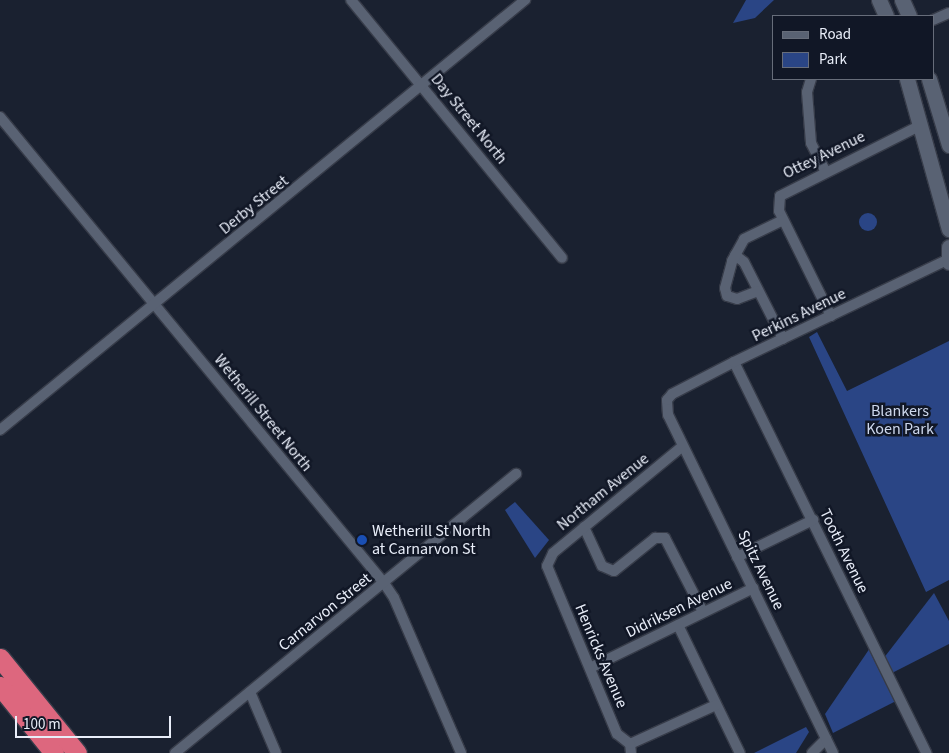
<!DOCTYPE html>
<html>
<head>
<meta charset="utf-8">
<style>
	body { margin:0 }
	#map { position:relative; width:949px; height:753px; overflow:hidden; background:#1a2130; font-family:"Source Sans 3",sans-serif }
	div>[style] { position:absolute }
	.green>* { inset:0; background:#2a4585 }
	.round { border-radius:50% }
	.roads { filter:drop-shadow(1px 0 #373c49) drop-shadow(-1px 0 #373c49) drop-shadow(0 1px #373c49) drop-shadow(0 -1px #373c49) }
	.street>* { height:10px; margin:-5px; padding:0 5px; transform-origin:5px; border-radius:5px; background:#596273 }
	.secondary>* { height:15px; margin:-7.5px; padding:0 7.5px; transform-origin:7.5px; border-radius:7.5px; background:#596273 }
	.highway>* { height:19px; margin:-9.5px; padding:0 9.5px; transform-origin:9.5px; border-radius:9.5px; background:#dd677e }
	.dots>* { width:14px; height:14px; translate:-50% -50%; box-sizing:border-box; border:2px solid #111726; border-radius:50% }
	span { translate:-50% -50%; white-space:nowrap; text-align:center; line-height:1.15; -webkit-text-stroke:5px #111726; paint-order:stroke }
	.street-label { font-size:16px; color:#e9eef9 }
	.park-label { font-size:16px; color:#ced8ed }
	.poi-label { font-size:16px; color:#e9eef9 }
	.left { translate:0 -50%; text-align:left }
	.legend { position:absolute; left:772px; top:15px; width:162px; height:65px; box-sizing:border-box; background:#111726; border:1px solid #676d7a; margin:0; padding:6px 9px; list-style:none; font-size:15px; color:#e9eef9 }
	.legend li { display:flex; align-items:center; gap:10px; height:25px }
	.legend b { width:25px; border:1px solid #676d7a }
	.scale { position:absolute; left:15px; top:716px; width:156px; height:22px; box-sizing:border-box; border:2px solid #e9eef9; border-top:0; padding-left:6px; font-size:15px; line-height:18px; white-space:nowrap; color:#e9eef9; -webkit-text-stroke:4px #111726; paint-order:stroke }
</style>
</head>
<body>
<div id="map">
	<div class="green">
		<div style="clip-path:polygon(746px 0,774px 0,755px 18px,733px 23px)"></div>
		<div class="round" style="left:859px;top:213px;width:18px;height:18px"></div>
		<div style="clip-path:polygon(817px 332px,847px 391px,949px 341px,949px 580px,926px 592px,809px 337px)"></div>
		<div style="clip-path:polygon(515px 502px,549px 540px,535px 558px,505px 510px)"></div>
		<div style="clip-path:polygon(934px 593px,949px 621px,949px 644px,892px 673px,883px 659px)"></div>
		<div style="clip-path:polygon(870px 648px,898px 700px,833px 733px,825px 714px)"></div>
		<div style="clip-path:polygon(806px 727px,809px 732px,796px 753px,754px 753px)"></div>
	</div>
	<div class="roads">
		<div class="street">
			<div style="left:351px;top:0;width:333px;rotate:50.7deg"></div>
			<div style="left:933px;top:20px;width:17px;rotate:-24deg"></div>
			<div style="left:811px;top:79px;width:14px;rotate:107deg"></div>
			<div style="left:807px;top:92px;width:51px;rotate:85.5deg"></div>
			<div style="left:811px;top:143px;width:31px;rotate:63deg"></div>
			<div style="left:0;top:117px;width:604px;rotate:50.51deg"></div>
			<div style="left:384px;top:583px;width:18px;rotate:56deg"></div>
			<div style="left:394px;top:598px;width:169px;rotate:66.6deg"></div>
			<div style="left:735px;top:255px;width:11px;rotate:38deg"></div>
			<div style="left:744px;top:262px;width:86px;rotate:63.1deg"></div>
			<div style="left:758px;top:291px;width:22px;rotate:159deg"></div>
			<div style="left:737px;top:299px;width:10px;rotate:-163deg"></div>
			<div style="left:727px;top:296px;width:8px;rotate:-104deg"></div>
			<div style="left:725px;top:288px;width:28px;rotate:-75deg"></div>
			<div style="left:732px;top:261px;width:25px;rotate:-61deg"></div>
			<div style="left:744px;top:239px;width:43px;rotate:-26deg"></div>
			<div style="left:831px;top:316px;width:117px;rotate:-116.3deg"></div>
			<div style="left:779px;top:211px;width:15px;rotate:-86deg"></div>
			<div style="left:780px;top:196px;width:158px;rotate:-26.7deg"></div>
			<div style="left:734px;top:362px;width:436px;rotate:63.8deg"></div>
			<div style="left:0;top:430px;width:679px;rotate:-39.32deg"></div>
			<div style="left:584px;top:527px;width:43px;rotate:65.2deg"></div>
			<div style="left:602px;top:566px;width:13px;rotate:23deg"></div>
			<div style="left:614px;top:571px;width:53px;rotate:-38.8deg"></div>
			<div style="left:655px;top:538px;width:10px"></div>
			<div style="left:665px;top:538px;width:83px;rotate:62.8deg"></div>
			<div style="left:737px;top:557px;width:85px;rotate:-26deg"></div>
			<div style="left:678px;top:625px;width:142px;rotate:64.2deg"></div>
			<div style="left:590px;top:668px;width:182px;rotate:-26.1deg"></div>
			<div style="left:250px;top:692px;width:66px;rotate:66.9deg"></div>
			<div style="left:630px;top:744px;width:94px;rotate:-24.4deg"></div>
			<div style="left:175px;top:753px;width:441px;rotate:-39.3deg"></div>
			<div style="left:631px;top:753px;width:9px;rotate:-96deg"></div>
			<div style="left:630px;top:744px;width:16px;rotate:-142deg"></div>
			<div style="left:617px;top:734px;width:182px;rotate:-112.6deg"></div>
			<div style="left:547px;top:566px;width:14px;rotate:-65deg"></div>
			<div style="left:553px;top:553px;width:168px;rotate:-39.5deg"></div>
			<div style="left:812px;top:753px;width:20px;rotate:-45deg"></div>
			<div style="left:833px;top:753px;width:376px;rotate:-116deg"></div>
			<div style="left:668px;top:415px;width:15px;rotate:-94deg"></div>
			<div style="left:667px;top:400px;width:8px;rotate:-50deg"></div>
			<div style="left:672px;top:394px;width:70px;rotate:-27.3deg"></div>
			<div style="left:734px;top:362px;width:236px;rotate:-25.6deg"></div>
		</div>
		<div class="secondary">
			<div style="left:879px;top:0;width:17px;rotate:66deg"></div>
			<div style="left:902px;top:0;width:17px;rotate:66deg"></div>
			<div style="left:907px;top:79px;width:156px;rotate:74.4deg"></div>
			<div style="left:929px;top:79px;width:69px;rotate:73.1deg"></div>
			<div style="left:949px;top:247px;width:15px;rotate:90deg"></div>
		</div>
		<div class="highway">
			<div style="left:0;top:658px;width:122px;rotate:51deg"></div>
			<div style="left:0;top:686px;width:86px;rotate:51.1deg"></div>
		</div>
	</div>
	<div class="dots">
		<div style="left:362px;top:540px;background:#1a4fb4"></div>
	</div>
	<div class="street-label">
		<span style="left:469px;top:119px;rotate:51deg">Day Street North</span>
		<span style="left:824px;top:155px;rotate:-26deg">Ottey Avenue</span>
		<span style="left:254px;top:205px;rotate:-39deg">Derby Street</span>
		<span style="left:799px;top:315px;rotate:-26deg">Perkins Avenue</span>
		<span style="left:263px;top:413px;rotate:51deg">Wetherill Street North</span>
		<span style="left:603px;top:492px;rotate:-39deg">Northam Avenue</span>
		<span style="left:844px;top:551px;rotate:64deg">Tooth Avenue</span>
		<span style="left:761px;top:570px;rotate:64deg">Spitz Avenue</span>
		<span style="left:679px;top:608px;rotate:-26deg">Didriksen Avenue</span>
		<span style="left:325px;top:612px;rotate:-39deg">Carnarvon Street</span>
		<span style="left:601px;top:656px;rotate:67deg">Henricks Avenue</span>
	</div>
	<div class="park-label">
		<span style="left:900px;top:420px">Blankers<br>Koen Park</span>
	</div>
	<div class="poi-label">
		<span class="left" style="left:372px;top:540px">Wetherill St North<br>at Carnarvon St</span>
	</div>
	<ul class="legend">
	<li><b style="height:6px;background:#596273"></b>Road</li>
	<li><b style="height:14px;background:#2a4585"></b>Park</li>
	</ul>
	<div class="scale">100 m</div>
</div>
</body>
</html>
